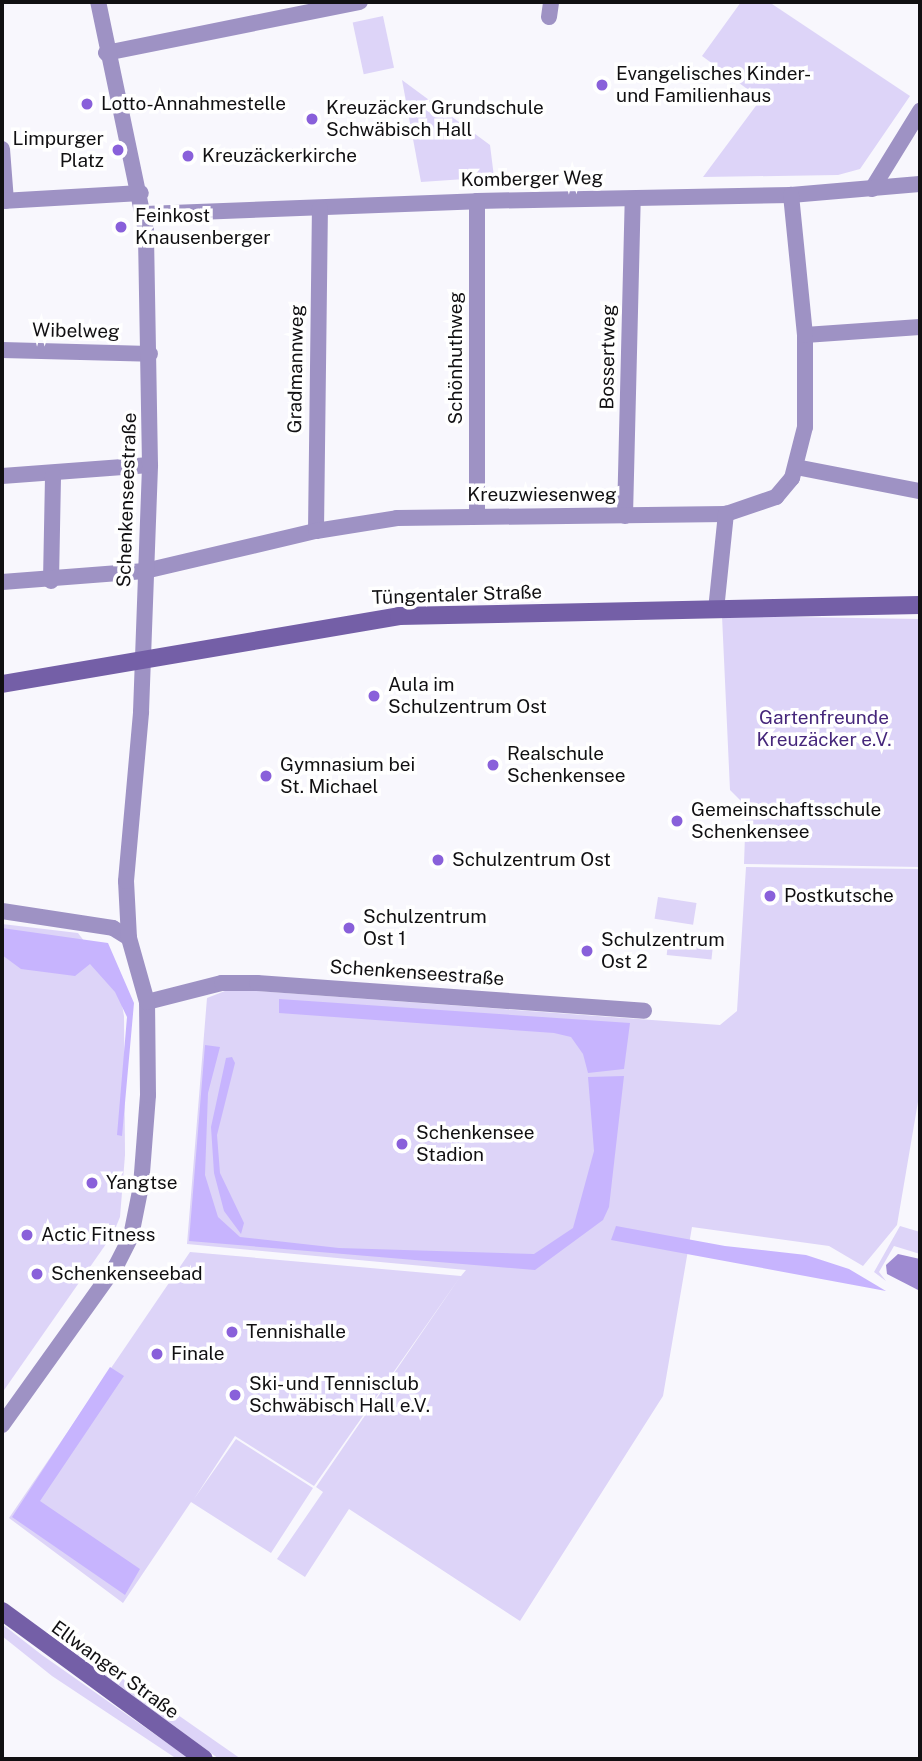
<!DOCTYPE html>
<html>
<head>
<meta charset="utf-8">
<style>
	body { margin:0 }
	#map { position:relative; width:922px; height:1761px; overflow:hidden; background:#f8f7fd; font-family:"Public Sans",sans-serif }
	div>[style] { position:absolute }
	.green>* { inset:0; background:#ddd4f8; transform-origin:0 0 }
	.forest>* { inset:0; background:#c7b4fe }
	.water>* { inset:0; background:#9e8ad1 }
	.street>* { height:16px; margin:-8px; padding:0 8px; transform-origin:8px; border-radius:8px; background:#9e92c4 }
	.secondary>* { height:18px; margin:-9px; padding:0 9px; transform-origin:9px; border-radius:9px; background:#745fa7 }
	.dots>* { width:19px; height:19px; translate:-50% -50%; box-sizing:border-box; border:4px solid #fff; border-radius:50% }
	span { translate:-50% -50%; white-space:nowrap; text-align:center; line-height:1.15; -webkit-text-stroke:7px #fff; paint-order:stroke }
	.poi-label { font-size:19px; color:#111012 }
	.left { translate:0 -50%; text-align:left }
	.right { translate:-100% -50%; text-align:right }
	.street-label { font-size:19px; color:#111012 }
	.park-label { font-size:19px; color:#46277b }
	.frame { position:absolute; inset:0; border:4px solid #111012; pointer-events:none }
</style>
</head>
<body>
<div id="map">
	<div class="green">
		<div style="clip-path:polygon(741px 2px,769px 2px,910px 96px,860px 169px,838px 175px,703px 177px,761px 99px,702px 56px)"></div>
		<div style="left:383px;top:16px;width:53px;height:31px;rotate:78deg"></div>
		<div style="clip-path:polygon(402px 80px,490px 145px,494px 177px,421px 182px)"></div>
		<div style="clip-path:polygon(722px 616px,920px 619px,920px 867px,744px 864px,746px 806px,730px 790px)"></div>
		<div style="clip-path:polygon(746px 867px,920px 869px,920px 1090px,897px 1225px,863px 1266px,829px 1246px,692px 1227px,663px 1396px,520px 1621px,349px 1509px,305px 1577px,277px 1559px,323px 1492px,316px 1487px,460px 1277px,314px 1486px,235px 1436px,194px 1499px,236px 1439px,313px 1488px,271px 1553px,191px 1502px,123px 1603px,9px 1518px,190px 1252px,461px 1276px,466px 1270px,187px 1244px,207px 998px,230px 989px,720px 1025px,737px 1011px)"></div>
		<div style="left:658px;top:897px;width:39px;height:22px;rotate:9deg"></div>
		<div style="clip-path:polygon(2px 924px,78px 933px,119px 987px,124px 1016px,125px 1155px,120px 1217px,113px 1234px,2px 1393px)"></div>
		<div style="left:669px;top:933px;width:45px;height:22px;rotate:6deg"></div>
		<div style="clip-path:polygon(900px 1226px,920px 1232px,920px 1254px,894px 1246px,879px 1272px,886px 1281px,874px 1272px)"></div>
		<div style="clip-path:polygon(2px 1624px,42px 1655px,190px 1759px,177px 1759px,52px 1676px,2px 1636px)"></div>
		<div style="clip-path:polygon(55px 1638px,145px 1692px,241px 1759px,219px 1759px)"></div>
	</div>
	<div class="forest">
		<div style="clip-path:polygon(2px 928px,108px 943px,134px 1003px,122px 1136px,117px 1135px,127px 1017px,115px 992px,90px 964px,75px 976px,21px 969px,2px 955px)"></div>
		<div style="clip-path:polygon(279px 999px,630px 1023px,624px 1069px,588px 1073px,583px 1054px,571px 1037px,554px 1033px,279px 1013px)"></div>
		<div style="clip-path:polygon(205px 1045px,220px 1047px,208px 1093px,205px 1175px,218px 1217px,240px 1237px,339px 1248px,534px 1254px,573px 1228px,594px 1151px,588px 1077px,624px 1076px,609px 1207px,603px 1220px,535px 1270px,189px 1241px)"></div>
		<div style="clip-path:polygon(232px 1057px,235px 1063px,217px 1135px,220px 1173px,244px 1223px,241px 1234px,224px 1211px,214px 1173px,211px 1127px,226px 1058px)"></div>
		<div style="clip-path:polygon(616px 1226px,725px 1246px,806px 1255px,849px 1269px,886px 1291px,611px 1240px)"></div>
		<div style="clip-path:polygon(110px 1367px,124px 1376px,40px 1501px,140px 1569px,125px 1595px,12px 1517px)"></div>
	</div>
	<div class="water">
		<div style="clip-path:polygon(898px 1254px,920px 1259px,920px 1291px,887px 1274px,886px 1265px)"></div>
	</div>
	<div class="street">
		<div style="left:549px;top:17px;width:15px;rotate:-82deg"></div>
		<div style="left:106px;top:53px;width:259px;rotate:-11.4deg"></div>
		<div style="left:2px;top:149px;width:52px;rotate:85.6deg"></div>
		<div style="left:872px;top:189px;width:92px;rotate:-58.4deg"></div>
		<div style="left:2px;top:201px;width:139px;rotate:-3.3deg"></div>
		<div style="left:145px;top:214px;width:332px;rotate:-2.2deg"></div>
		<div style="left:477px;top:201px;width:314px;rotate:-1.1deg"></div>
		<div style="left:791px;top:195px;width:129px;rotate:-4.9deg"></div>
		<div style="left:805px;top:335px;width:115px;rotate:-4deg"></div>
		<div style="left:2px;top:350px;width:148px;rotate:1.5deg"></div>
		<div style="left:796px;top:467px;width:126px;rotate:11deg"></div>
		<div style="left:2px;top:476px;width:148px;rotate:-4.3deg"></div>
		<div style="left:477px;top:514px;width:313px;rotate:-90deg"></div>
		<div style="left:625px;top:516px;width:317px;rotate:-88.6deg"></div>
		<div style="left:316px;top:531px;width:323px;rotate:-89.3deg"></div>
		<div style="left:51px;top:581px;width:106px;rotate:-88.9deg"></div>
		<div style="left:2px;top:582px;width:143px;rotate:-4.4deg"></div>
		<div style="left:145px;top:571px;width:176px;rotate:-13.2deg"></div>
		<div style="left:316px;top:531px;width:82px;rotate:-9.1deg"></div>
		<div style="left:397px;top:518px;width:329px;rotate:-0.7deg"></div>
		<div style="left:726px;top:514px;width:53px;rotate:-18.8deg"></div>
		<div style="left:776px;top:497px;width:25px;rotate:-50deg"></div>
		<div style="left:792px;top:478px;width:53px;rotate:-75.7deg"></div>
		<div style="left:805px;top:427px;width:92px;rotate:-90deg"></div>
		<div style="left:805px;top:335px;width:141px;rotate:-95.7deg"></div>
		<div style="left:716px;top:610px;width:97px;rotate:-84.1deg"></div>
		<div style="left:2px;top:911px;width:112px;rotate:8.7deg"></div>
		<div style="left:113px;top:928px;width:19px;rotate:32deg"></div>
		<div style="left:147px;top:1002px;width:77px;rotate:-14.2deg"></div>
		<div style="left:222px;top:983px;width:35px"></div>
		<div style="left:257px;top:983px;width:388px;rotate:4.1deg"></div>
		<div style="left:2px;top:1425px;width:196px;rotate:-54.4deg"></div>
		<div style="left:116px;top:1266px;width:34px;rotate:-63deg"></div>
		<div style="left:131px;top:1236px;width:51px;rotate:-78.7deg"></div>
		<div style="left:141px;top:1186px;width:91px;rotate:-85.6deg"></div>
		<div style="left:148px;top:1095px;width:93px;rotate:-90.6deg"></div>
		<div style="left:147px;top:1002px;width:66px;rotate:-105.7deg"></div>
		<div style="left:129px;top:938px;width:57px;rotate:-93deg"></div>
		<div style="left:126px;top:881px;width:170px;rotate:-84.9deg"></div>
		<div style="left:141px;top:712px;width:247px;rotate:-87.9deg"></div>
		<div style="left:150px;top:465px;width:234px;rotate:-91deg"></div>
		<div style="left:146px;top:231px;width:234px;rotate:-101.8deg"></div>
	</div>
	<div class="secondary">
		<div style="left:2px;top:684px;width:403px;rotate:-9.7deg"></div>
		<div style="left:399px;top:616px;width:521px;rotate:-1.21deg"></div>
		<div style="left:2px;top:1611px;width:250px;rotate:36.2deg"></div>
	</div>
	<div class="dots">
		<div style="left:602px;top:85px;background:#8960da"></div>
		<div style="left:87px;top:104px;background:#8960da"></div>
		<div style="left:312px;top:119px;background:#8960da"></div>
		<div style="left:118px;top:150px;background:#8960da"></div>
		<div style="left:188px;top:156px;background:#8960da"></div>
		<div style="left:121px;top:227px;background:#8960da"></div>
		<div style="left:374px;top:696px;background:#8960da"></div>
		<div style="left:493px;top:765px;background:#8960da"></div>
		<div style="left:266px;top:776px;background:#8960da"></div>
		<div style="left:677px;top:821px;background:#8960da"></div>
		<div style="left:438px;top:860px;background:#8960da"></div>
		<div style="left:770px;top:896px;background:#8960da"></div>
		<div style="left:349px;top:928px;background:#8960da"></div>
		<div style="left:587px;top:951px;background:#8960da"></div>
		<div style="left:402px;top:1144px;background:#8960da"></div>
		<div style="left:92px;top:1183px;background:#8960da"></div>
		<div style="left:27px;top:1235px;background:#8960da"></div>
		<div style="left:37px;top:1274px;background:#8960da"></div>
		<div style="left:232px;top:1332px;background:#8960da"></div>
		<div style="left:157px;top:1354px;background:#8960da"></div>
		<div style="left:235px;top:1395px;background:#8960da"></div>
	</div>
	<div class="poi-label">
		<span class="left" style="left:616px;top:85px">Evangelisches Kinder-<br>und Familienhaus</span>
		<span class="left" style="left:101px;top:104px">Lotto-Annahmestelle</span>
		<span class="left" style="left:326px;top:119px">Kreuzäcker Grundschule<br>Schwäbisch Hall</span>
		<span class="right" style="left:104px;top:150px">Limpurger<br>Platz</span>
		<span class="left" style="left:202px;top:156px">Kreuzäckerkirche</span>
		<span class="left" style="left:135px;top:227px">Feinkost<br>Knausenberger</span>
		<span class="left" style="left:388px;top:696px">Aula im<br>Schulzentrum Ost</span>
		<span class="left" style="left:507px;top:765px">Realschule<br>Schenkensee</span>
		<span class="left" style="left:280px;top:776px">Gymnasium bei<br>St. Michael</span>
		<span class="left" style="left:691px;top:821px">Gemeinschaftsschule<br>Schenkensee</span>
		<span class="left" style="left:452px;top:860px">Schulzentrum Ost</span>
		<span class="left" style="left:784px;top:896px">Postkutsche</span>
		<span class="left" style="left:363px;top:928px">Schulzentrum<br>Ost 1</span>
		<span class="left" style="left:601px;top:951px">Schulzentrum<br>Ost 2</span>
		<span class="left" style="left:416px;top:1144px">Schenkensee<br>Stadion</span>
		<span class="left" style="left:106px;top:1183px">Yangtse</span>
		<span class="left" style="left:41px;top:1235px">Actic Fitness</span>
		<span class="left" style="left:51px;top:1274px">Schenkenseebad</span>
		<span class="left" style="left:246px;top:1332px">Tennishalle</span>
		<span class="left" style="left:171px;top:1354px">Finale</span>
		<span class="left" style="left:249px;top:1395px">Ski- und Tennisclub<br>Schwäbisch Hall e.V.</span>
	</div>
	<div class="street-label">
		<span style="left:532px;top:179px;rotate:-1deg">Komberger Weg</span>
		<span style="left:76px;top:331px;rotate:1deg">Wibelweg</span>
		<span style="left:608px;top:357px;rotate:-89deg">Bossertweg</span>
		<span style="left:456px;top:358px;rotate:-90deg">Schönhuthweg</span>
		<span style="left:296px;top:369px;rotate:-89deg">Gradmannweg</span>
		<span style="left:542px;top:495px">Kreuzwiesenweg</span>
		<span style="left:127px;top:500px;rotate:-88deg">Schenkenseestraße</span>
		<span style="left:457px;top:595px;rotate:-2deg">Tüngentaler Straße</span>
		<span style="left:417px;top:973px;rotate:4deg">Schenkenseestraße</span>
		<span style="left:115px;top:1670px;rotate:36deg">Ellwanger Straße</span>
	</div>
	<div class="park-label">
		<span style="left:824px;top:729px">Gartenfreunde<br>Kreuzäcker e.V.</span>
	</div>
	<div class="frame"></div>
</div>
</body>
</html>
